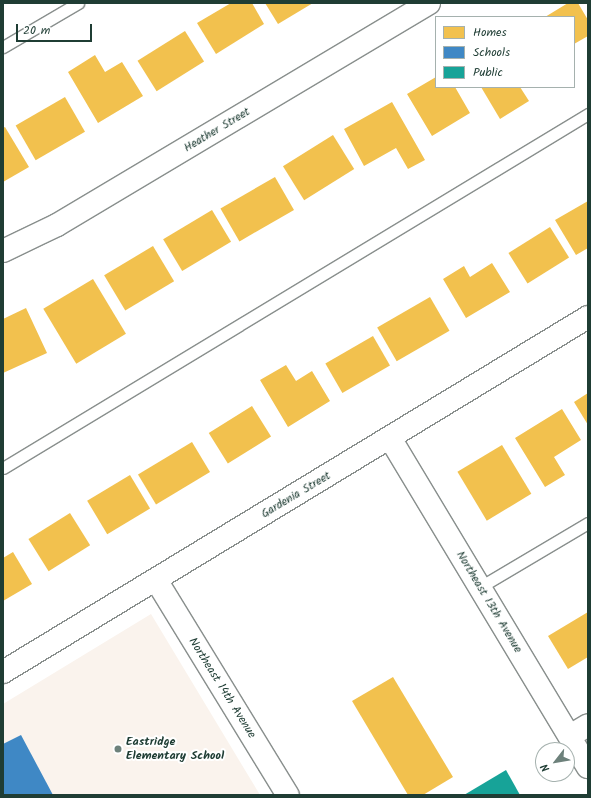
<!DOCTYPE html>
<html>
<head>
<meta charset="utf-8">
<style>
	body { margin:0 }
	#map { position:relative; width:591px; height:798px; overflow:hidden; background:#fff; font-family:Kalam,sans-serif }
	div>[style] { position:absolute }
	.built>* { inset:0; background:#faf3ed }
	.homes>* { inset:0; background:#f2c14e; transform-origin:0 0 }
	.schools>* { inset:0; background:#3f88c5 }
	.public>* { inset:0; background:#17a398 }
	.roads { filter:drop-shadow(1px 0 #898f8d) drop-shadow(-1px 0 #898f8d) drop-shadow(0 1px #898f8d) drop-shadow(0 -1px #898f8d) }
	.service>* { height:11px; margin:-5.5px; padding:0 5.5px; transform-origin:5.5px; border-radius:5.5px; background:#fff }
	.minor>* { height:22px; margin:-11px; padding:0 11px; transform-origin:11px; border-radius:11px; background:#fff }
	.tertiary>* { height:22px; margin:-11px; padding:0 11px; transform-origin:11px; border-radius:11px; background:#fff }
	.dots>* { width:11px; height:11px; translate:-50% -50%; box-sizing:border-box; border:2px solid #fff; border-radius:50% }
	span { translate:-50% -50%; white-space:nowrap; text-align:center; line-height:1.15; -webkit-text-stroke:4px #fff; paint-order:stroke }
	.street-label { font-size:12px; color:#1f3d34 }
	.poi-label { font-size:12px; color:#1f3d34; font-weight:700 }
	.left { translate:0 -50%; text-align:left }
	.frame { position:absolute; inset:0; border:4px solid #1f3d34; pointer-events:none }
	.legend { position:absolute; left:435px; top:16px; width:140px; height:72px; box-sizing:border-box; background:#fff; border:1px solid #a5b1ae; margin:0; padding:5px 7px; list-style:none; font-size:12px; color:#1f3d34 }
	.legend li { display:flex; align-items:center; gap:8px; height:20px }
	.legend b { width:20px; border:1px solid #a5b1ae }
	.north { position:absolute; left:535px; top:742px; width:40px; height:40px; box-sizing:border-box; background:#fff; border:1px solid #a5b1ae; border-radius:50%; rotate:239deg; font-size:11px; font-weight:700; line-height:16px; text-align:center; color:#1f3d34 }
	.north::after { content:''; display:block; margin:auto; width:14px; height:18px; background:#6d817b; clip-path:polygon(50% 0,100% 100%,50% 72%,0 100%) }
	.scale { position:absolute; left:16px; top:24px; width:76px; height:18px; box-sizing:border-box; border:2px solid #1f3d34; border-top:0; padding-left:5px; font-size:12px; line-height:14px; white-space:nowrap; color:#1f3d34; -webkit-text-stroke:3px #fff; paint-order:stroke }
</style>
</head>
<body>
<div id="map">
	<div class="built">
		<div style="clip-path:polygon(151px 614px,260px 795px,3px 795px,3px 704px)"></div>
	</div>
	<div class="homes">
		<div style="clip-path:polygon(231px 3px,252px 3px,264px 24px,216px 54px,197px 23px)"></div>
		<div style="clip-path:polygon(265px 3px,313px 3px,278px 24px)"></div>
		<div style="clip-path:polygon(568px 3px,578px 3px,588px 20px,588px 36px,574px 44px,574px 17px,545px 17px)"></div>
		<div style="left:185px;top:31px;width:36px;height:56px;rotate:58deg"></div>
		<div style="clip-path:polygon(95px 55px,105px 72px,122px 62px,143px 96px,98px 123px,68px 72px)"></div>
		<div style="clip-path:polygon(436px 77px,436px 87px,455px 87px,470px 113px,432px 136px,407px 94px)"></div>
		<div style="clip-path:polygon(481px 87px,520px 87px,529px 101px,500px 119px)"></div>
		<div style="left:65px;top:97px;width:40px;height:57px;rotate:60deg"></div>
		<div style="clip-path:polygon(392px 102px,425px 160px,408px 169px,396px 148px,364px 166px,344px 129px)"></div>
		<div style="clip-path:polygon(5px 127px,29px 167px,3px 182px,3px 128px)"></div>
		<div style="left:333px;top:135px;width:40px;height:59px;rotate:58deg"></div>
		<div style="left:275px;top:177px;width:38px;height:63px;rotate:60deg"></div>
		<div style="clip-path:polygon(588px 201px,588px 248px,576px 255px,555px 220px)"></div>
		<div style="left:212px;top:210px;width:37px;height:57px;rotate:59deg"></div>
		<div style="left:550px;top:227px;width:36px;height:49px;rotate:58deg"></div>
		<div style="left:153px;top:246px;width:41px;height:57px;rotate:59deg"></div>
		<div style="clip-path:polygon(492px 263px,510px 292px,466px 318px,443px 279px,464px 266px,470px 277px)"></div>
		<div style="left:93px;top:279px;width:64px;height:58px;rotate:59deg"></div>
		<div style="left:430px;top:297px;width:39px;height:61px;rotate:60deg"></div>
		<div style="clip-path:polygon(26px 308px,47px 353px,3px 373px,3px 319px)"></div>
		<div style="left:373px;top:336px;width:34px;height:55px;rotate:60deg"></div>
		<div style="clip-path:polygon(286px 365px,296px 381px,312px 371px,330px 401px,288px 427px,260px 380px)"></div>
		<div style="clip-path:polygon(588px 393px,588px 425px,574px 402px)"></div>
		<div style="left:252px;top:406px;width:36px;height:51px;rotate:58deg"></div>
		<div style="clip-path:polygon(562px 409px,581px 440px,554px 457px,565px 475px,545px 487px,515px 438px)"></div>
		<div style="left:192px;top:442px;width:35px;height:63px;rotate:59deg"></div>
		<div style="left:502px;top:445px;width:57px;height:52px;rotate:59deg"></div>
		<div style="left:130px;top:475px;width:39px;height:50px;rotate:59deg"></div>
		<div style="left:70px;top:513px;width:38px;height:49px;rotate:58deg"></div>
		<div style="clip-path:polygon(13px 552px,32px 584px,3px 601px,3px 558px)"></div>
		<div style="clip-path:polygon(588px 612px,588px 657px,568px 669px,548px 636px)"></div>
		<div style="clip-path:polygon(393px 677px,453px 777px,423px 795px,408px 795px,352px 701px)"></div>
	</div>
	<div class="schools">
		<div style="clip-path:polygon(21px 735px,53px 795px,3px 795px,3px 744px)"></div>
	</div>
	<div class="public">
		<div style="clip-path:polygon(506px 770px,520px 795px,464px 795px)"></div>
	</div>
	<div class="roads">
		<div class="service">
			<div style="left:3px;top:47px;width:87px;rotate:-30.4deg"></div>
			<div style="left:3px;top:468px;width:684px;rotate:-31.18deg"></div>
			<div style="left:480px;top:587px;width:126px;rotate:-30.7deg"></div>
		</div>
		<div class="minor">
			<div style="left:390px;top:438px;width:384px;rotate:59deg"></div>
			<div style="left:156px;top:580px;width:252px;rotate:58.5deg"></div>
			<div style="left:3px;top:672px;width:684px;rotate:-31.25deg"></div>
			<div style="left:570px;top:736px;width:21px;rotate:-31deg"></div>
		</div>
		<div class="tertiary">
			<div style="left:3px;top:251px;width:60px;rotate:-25.7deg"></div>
			<div style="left:57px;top:225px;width:433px;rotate:-30.8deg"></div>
		</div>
	</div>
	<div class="dots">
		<div style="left:118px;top:749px;background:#6d817b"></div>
	</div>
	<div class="street-label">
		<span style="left:217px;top:130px;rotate:-31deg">Heather Street</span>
		<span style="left:296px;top:495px;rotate:-31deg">Gardenia Street</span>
		<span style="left:489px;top:602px;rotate:59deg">Northeast 13th Avenue</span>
		<span style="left:222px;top:688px;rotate:58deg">Northeast 14th Avenue</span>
	</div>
	<div class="poi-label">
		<span class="left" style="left:126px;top:749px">Eastridge<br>Elementary School</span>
	</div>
	<div class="frame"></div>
	<ul class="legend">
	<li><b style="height:11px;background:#f2c14e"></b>Homes</li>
	<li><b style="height:11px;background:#3f88c5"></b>Schools</li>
	<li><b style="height:11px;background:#17a398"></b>Public</li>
	</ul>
	<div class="north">N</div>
	<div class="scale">20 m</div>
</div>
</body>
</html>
